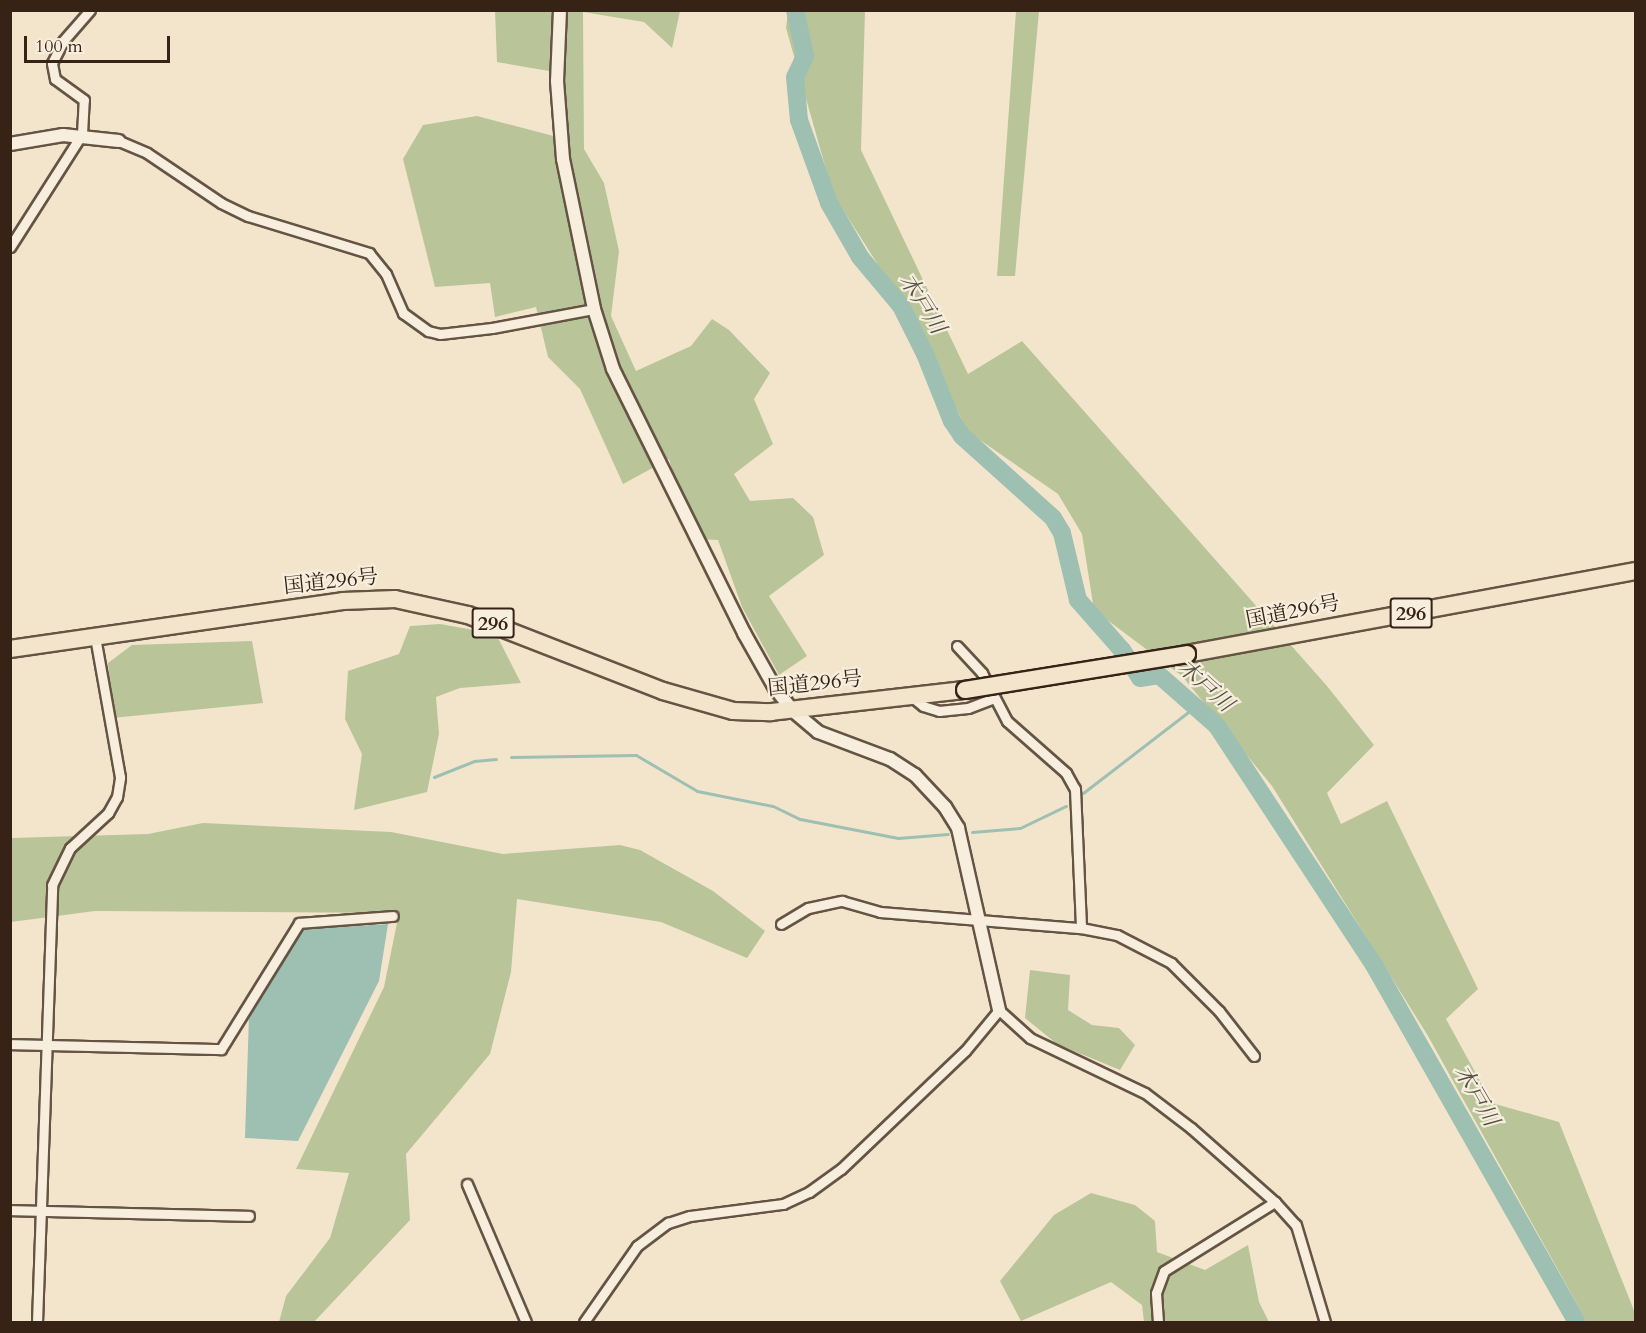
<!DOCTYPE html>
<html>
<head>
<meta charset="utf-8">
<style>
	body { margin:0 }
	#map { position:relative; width:1646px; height:1333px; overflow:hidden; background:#f3e5cc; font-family:Cardo,"Noto Serif JP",serif }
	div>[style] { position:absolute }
	.green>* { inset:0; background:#b9c599 }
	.water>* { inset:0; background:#9dc0b2 }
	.stream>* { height:3px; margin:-1.5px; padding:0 1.5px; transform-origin:1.5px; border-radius:1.5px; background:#9dc0b2 }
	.river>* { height:18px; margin:-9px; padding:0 9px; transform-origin:9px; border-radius:9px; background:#9dc0b2 }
	.roads { filter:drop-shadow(2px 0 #655444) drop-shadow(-2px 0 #655444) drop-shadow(0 2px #655444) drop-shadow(0 -2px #655444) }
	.street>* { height:9px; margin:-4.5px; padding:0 4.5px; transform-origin:4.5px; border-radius:4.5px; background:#f7eede }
	.secondary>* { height:12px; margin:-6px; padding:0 6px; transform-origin:6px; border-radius:6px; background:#f7eede }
	.highway>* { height:16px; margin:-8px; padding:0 8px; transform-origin:8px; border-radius:8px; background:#f3e5cc }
	.bridges { filter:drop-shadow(2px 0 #362316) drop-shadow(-2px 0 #362316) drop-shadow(0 2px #362316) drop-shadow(0 -2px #362316) }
	.highway-bridge>* { height:16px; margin:-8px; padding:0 8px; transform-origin:8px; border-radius:8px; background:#f3e5cc }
	span { translate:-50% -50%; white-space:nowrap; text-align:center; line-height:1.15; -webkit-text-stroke:4.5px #f7eede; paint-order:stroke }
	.shield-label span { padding:2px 4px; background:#f7eede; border:2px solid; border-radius:4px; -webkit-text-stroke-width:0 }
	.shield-label { font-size:20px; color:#362316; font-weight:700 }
	.street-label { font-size:21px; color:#362316 }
	.water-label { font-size:22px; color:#555245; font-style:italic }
	.frame { position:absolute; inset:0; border:12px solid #362316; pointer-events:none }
	.scale { position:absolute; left:24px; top:36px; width:146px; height:27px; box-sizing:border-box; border:3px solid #362316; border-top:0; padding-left:8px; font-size:18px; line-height:21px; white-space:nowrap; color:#362316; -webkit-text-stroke:4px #f7eede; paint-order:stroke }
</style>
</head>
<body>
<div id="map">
	<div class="green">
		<div style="clip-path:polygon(495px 11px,680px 11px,672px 48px,644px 22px,583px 12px,584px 149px,604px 183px,619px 251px,611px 316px,636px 371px,691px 346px,712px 319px,729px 330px,770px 373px,754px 399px,773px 444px,734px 474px,750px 501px,793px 498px,813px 517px,824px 555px,769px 596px,807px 656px,779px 675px,742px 607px,718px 540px,698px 539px,686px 518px,669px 459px,623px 484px,580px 389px,548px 357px,536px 307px,495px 317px,490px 283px,435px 287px,403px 159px,423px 125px,477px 116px,561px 138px,549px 71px,497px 62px)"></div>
		<div style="clip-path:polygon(788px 11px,865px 11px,861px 150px,968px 374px,1022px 341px,1327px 686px,1374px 745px,1327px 793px,1341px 824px,1387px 801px,1478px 989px,1446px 1019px,1492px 1103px,1559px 1122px,1635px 1313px,1635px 1322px,1587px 1322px,1428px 1036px,1272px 786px,1182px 676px,1094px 610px,1082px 534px,1058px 494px,967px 431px,917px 326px,833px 194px,786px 28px)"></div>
		<div style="clip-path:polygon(1016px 11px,1039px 11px,1015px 276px,997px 276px)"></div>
		<div style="clip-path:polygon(440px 624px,496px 634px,521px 683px,460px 688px,436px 697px,439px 734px,427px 792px,354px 810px,362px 754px,345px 719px,348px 671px,399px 654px,410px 626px)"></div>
		<div style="clip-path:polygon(252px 641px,263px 703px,112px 718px,108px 663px,132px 645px)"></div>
		<div style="clip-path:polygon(203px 823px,391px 832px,503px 854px,620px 845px,640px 850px,713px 891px,765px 931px,747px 958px,661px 922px,517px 899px,511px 972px,490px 1054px,406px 1154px,410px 1220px,314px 1322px,279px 1322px,286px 1296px,330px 1238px,349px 1173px,296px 1169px,384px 987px,399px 913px,95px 911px,11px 922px,11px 838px,148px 834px)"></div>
		<div style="clip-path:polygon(1030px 970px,1070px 975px,1068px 1010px,1092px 1025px,1119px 1028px,1135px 1045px,1120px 1070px,1057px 1044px,1025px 1018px)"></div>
		<div style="clip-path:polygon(1091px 1193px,1135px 1205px,1155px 1221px,1157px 1252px,1205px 1270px,1248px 1245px,1259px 1302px,1269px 1322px,1144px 1322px,1142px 1305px,1111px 1282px,1021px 1321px,1000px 1281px,1054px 1215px)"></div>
	</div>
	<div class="water">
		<div style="clip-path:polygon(388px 924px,379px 981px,298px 1141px,245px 1138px,249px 1016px,303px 929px)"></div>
	</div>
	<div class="stream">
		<div style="left:511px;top:757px;width:125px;rotate:-0.9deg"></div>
		<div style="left:636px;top:755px;width:71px;rotate:30.5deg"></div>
		<div style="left:697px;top:791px;width:77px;rotate:11.2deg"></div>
		<div style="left:773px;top:806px;width:30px;rotate:26deg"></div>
		<div style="left:800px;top:819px;width:100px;rotate:11deg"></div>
		<div style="left:898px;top:838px;width:50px;rotate:-4.6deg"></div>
		<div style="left:434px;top:777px;width:43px;rotate:-21.8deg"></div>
		<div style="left:474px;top:761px;width:22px;rotate:-5deg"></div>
		<div style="left:1083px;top:793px;width:143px;rotate:-37.6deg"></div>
		<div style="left:972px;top:832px;width:48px;rotate:-4.8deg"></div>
		<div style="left:1020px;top:828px;width:51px;rotate:-25.6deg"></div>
	</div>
	<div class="river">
		<div style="left:795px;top:10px;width:47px;rotate:77.7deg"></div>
		<div style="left:805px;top:56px;width:23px;rotate:115deg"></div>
		<div style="left:795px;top:77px;width:43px;rotate:84.7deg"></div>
		<div style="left:799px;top:120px;width:88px;rotate:70.1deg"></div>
		<div style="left:829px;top:203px;width:62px;rotate:60.1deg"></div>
		<div style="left:860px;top:257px;width:64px;rotate:50.1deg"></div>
		<div style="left:901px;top:306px;width:54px;rotate:63.4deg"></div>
		<div style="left:925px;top:354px;width:72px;rotate:68.1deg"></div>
		<div style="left:952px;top:421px;width:18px;rotate:56deg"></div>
		<div style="left:962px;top:436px;width:122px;rotate:42deg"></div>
		<div style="left:1053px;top:518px;width:17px;rotate:59deg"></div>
		<div style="left:1062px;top:533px;width:69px;rotate:76.6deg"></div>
		<div style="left:1078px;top:600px;width:67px;rotate:48.7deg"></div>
		<div style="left:1122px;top:650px;width:33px;rotate:57deg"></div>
		<div style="left:1140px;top:678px;width:19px;rotate:-9deg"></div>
		<div style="left:1159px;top:675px;width:77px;rotate:41.3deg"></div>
		<div style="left:1217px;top:726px;width:286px;rotate:56.7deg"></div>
		<div style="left:1374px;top:965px;width:411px;rotate:60.4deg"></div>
	</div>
	<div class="roads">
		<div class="street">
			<div style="left:119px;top:141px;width:30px;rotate:23deg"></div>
			<div style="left:147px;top:153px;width:89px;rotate:34deg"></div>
			<div style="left:221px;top:203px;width:30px;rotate:26deg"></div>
			<div style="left:248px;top:216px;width:127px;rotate:17deg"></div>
			<div style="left:369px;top:253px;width:27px;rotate:51deg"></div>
			<div style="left:386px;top:274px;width:43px;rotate:66.4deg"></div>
			<div style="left:403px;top:313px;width:31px;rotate:36deg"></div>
			<div style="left:428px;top:331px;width:12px;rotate:14deg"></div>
			<div style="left:440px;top:334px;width:52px;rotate:-6.6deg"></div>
			<div style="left:492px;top:328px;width:104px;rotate:-10.6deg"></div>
			<div style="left:10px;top:247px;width:134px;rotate:-57.5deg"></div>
			<div style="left:82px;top:134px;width:34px;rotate:-87deg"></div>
			<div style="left:84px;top:100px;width:36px;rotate:-144deg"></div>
			<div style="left:55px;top:79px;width:16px;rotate:-101deg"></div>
			<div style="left:52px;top:63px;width:25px;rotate:-63deg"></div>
			<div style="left:63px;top:41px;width:41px;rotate:-48.9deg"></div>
			<div style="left:957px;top:646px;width:37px;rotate:47deg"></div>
			<div style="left:982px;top:673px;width:54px;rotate:62.5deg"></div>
			<div style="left:1007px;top:721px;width:79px;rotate:41.4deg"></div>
			<div style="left:1066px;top:773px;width:18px;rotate:61deg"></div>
			<div style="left:1075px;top:789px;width:139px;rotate:87.5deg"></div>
			<div style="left:912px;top:697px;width:14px;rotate:39deg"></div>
			<div style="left:923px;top:706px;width:17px;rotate:17deg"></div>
			<div style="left:939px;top:711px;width:29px;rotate:-6deg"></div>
			<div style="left:968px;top:708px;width:28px;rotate:-21deg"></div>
			<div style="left:781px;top:924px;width:31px;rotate:-31deg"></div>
			<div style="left:808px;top:908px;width:35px;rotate:-12deg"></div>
			<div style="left:842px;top:901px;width:40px;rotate:16deg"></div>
			<div style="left:880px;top:912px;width:202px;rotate:4.6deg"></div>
			<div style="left:1081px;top:928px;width:37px;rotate:11deg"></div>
			<div style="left:1117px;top:935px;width:61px;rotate:27.4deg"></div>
			<div style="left:1171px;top:963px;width:68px;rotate:45deg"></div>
			<div style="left:1219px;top:1011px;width:57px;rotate:52.1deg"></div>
			<div style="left:10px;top:1044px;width:211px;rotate:1.4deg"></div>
			<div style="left:221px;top:1049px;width:148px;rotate:-58.2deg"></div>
			<div style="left:299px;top:923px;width:94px;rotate:-4.3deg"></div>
			<div style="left:467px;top:1184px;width:150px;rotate:66.9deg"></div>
			<div style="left:10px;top:1210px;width:239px;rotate:1.4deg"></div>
			<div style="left:37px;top:1322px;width:437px;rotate:-88deg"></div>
			<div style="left:52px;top:885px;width:41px;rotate:-64.1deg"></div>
			<div style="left:70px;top:848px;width:52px;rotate:-42.6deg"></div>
			<div style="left:108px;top:813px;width:18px;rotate:-61deg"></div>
			<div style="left:117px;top:797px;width:20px;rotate:-81deg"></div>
			<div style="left:120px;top:777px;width:143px;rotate:-100.1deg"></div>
			<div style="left:584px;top:1322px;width:93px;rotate:-55.1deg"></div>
			<div style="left:637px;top:1246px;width:39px;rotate:-37deg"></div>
			<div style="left:668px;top:1223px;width:23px;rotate:-18deg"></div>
			<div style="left:690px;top:1216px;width:94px;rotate:-7.4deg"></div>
			<div style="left:783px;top:1204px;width:29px;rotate:-25deg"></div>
			<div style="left:809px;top:1192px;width:39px;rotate:-36deg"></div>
			<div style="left:841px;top:1169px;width:171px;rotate:-43.6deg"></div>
			<div style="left:965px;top:1051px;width:53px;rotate:-50.3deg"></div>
			<div style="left:999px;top:1010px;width:42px;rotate:42.1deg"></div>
			<div style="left:1030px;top:1038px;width:127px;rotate:25.6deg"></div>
			<div style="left:1145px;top:1093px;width:58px;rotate:37.3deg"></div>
			<div style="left:1191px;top:1128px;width:112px;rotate:41.4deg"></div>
			<div style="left:1275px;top:1202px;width:31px;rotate:48deg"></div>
			<div style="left:1296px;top:1225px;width:101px;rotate:73.4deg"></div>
			<div style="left:1158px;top:1322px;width:29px;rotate:-94deg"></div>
			<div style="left:1156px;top:1293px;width:23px;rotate:-70deg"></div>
			<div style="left:1164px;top:1271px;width:131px;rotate:-31.9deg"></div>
		</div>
		<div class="secondary">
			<div style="left:560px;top:10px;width:71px;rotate:92.4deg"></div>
			<div style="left:557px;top:81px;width:78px;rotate:85.6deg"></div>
			<div style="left:563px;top:159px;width:153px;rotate:78.3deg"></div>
			<div style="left:594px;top:309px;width:63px;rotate:72.4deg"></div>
			<div style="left:613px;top:369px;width:295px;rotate:63.6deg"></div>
			<div style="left:744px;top:633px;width:63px;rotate:60.6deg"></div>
			<div style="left:775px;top:688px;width:28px;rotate:52deg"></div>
			<div style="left:792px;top:710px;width:34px;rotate:40deg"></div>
			<div style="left:818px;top:732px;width:77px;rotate:20.6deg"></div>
			<div style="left:890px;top:759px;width:30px;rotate:33deg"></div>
			<div style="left:915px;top:775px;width:44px;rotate:46.8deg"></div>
			<div style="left:945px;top:807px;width:25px;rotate:58deg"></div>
			<div style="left:958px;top:828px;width:187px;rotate:77.3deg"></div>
			<div style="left:10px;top:144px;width:54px;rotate:-9.6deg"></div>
			<div style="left:63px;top:135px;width:56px;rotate:6.1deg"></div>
		</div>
		<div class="highway">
			<div style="left:10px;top:649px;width:336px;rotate:-8.2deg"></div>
			<div style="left:343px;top:601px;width:52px;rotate:-2.2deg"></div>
			<div style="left:395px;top:599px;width:75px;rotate:12.4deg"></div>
			<div style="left:468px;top:615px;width:209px;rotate:21.3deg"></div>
			<div style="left:663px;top:691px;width:73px;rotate:15.9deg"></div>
			<div style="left:733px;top:711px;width:38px;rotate:2deg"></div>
			<div style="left:771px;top:712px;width:195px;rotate:-6.5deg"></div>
			<div style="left:1187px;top:654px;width:457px;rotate:-10.5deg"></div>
		</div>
	</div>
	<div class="bridges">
		<div class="highway-bridge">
			<div style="left:965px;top:690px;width:225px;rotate:-9.2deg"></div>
		</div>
	</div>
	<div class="shield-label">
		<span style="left:1411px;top:613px">296</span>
		<span style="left:493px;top:623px">296</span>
	</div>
	<div class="street-label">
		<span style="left:331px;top:582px;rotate:-6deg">国道296号</span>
		<span style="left:1293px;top:612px;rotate:-11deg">国道296号</span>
		<span style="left:815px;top:684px;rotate:-6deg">国道296号</span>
	</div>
	<div class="water-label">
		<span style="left:922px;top:304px;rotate:58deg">木戸川</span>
		<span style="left:1205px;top:686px;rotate:42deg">木戸川</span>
		<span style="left:1476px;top:1096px;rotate:60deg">木戸川</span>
	</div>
	<div class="frame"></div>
	<div class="scale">100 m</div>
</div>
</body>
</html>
